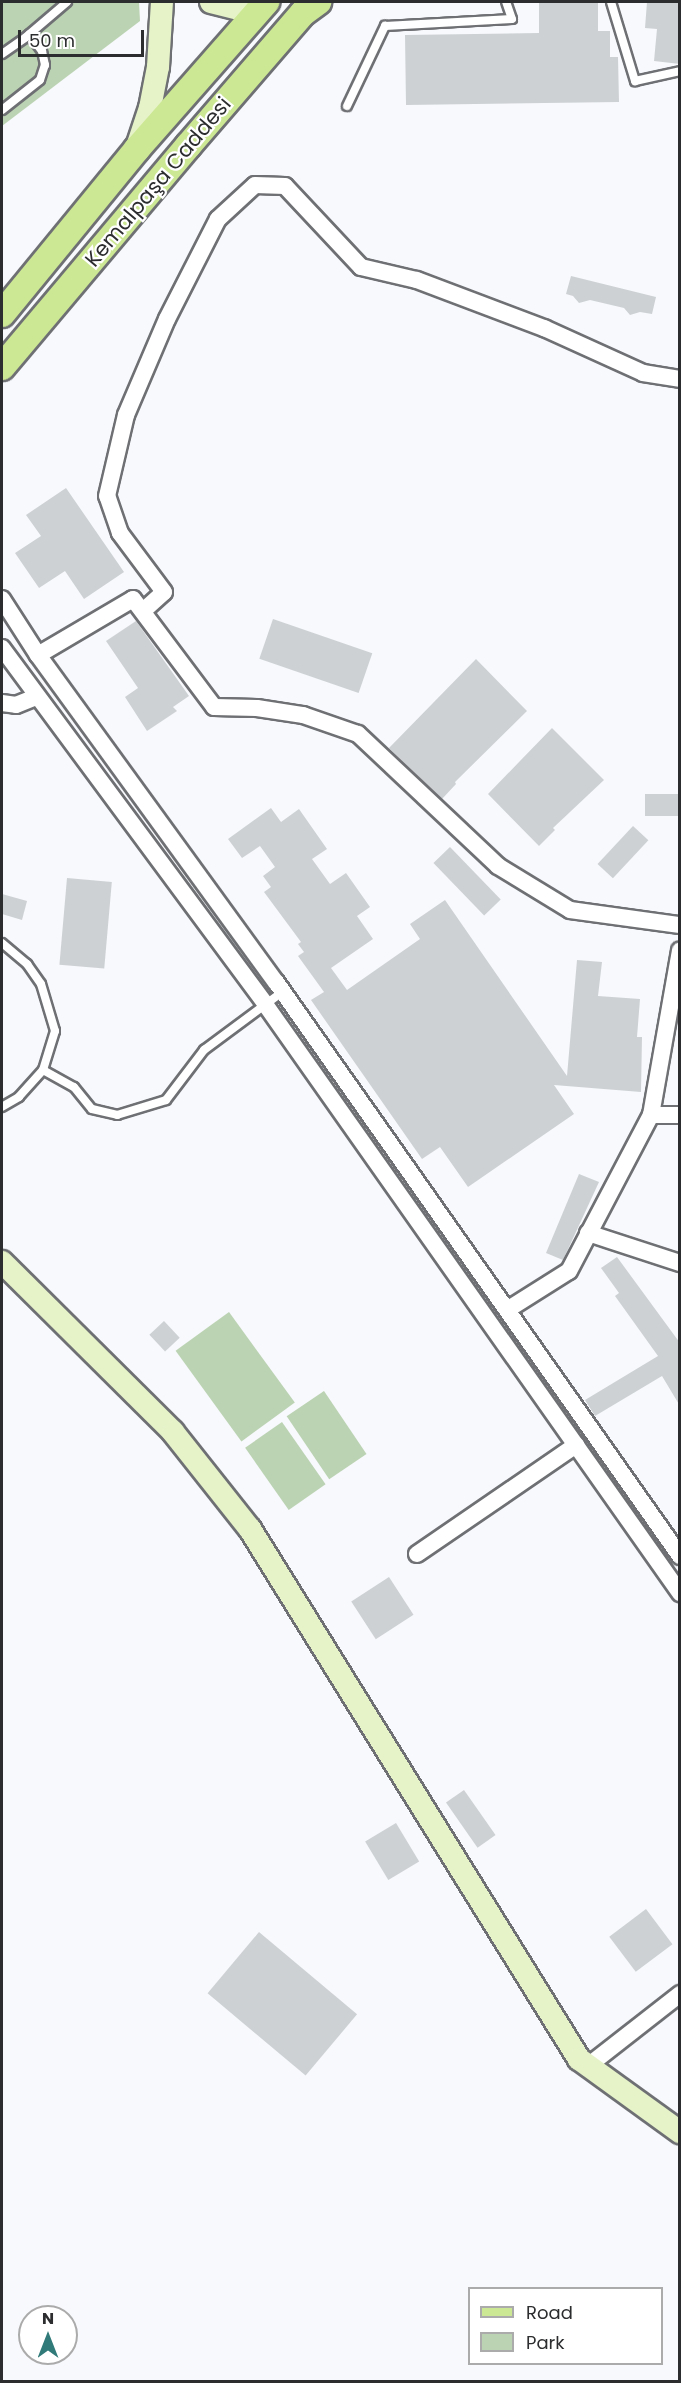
<!DOCTYPE html>
<html>
<head>
<meta charset="utf-8">
<style>
	body { margin:0 }
	#map { position:relative; width:681px; height:2383px; overflow:hidden; background:#f7f9fc; font-family:Poppins,sans-serif }
	div>[style] { position:absolute }
	.green>* { inset:0; background:#bcd3b3; transform-origin:0 0 }
	.building>* { inset:0; background:#ced1d4; transform-origin:0 0 }
	.roads { filter:drop-shadow(2px 0 #6e7073) drop-shadow(-2px 0 #6e7073) drop-shadow(0 2px #6e7073) drop-shadow(0 -2px #6e7073) }
	.lane>* { height:8px; margin:-4px; padding:0 4px; transform-origin:4px; border-radius:4px; background:#fff }
	.street>* { height:16px; margin:-8px; padding:0 8px; transform-origin:8px; border-radius:8px; background:#fff }
	.secondary>* { height:22px; margin:-11px; padding:0 11px; transform-origin:11px; border-radius:11px; background:#e6f3c9 }
	.primary>* { height:26px; margin:-13px; padding:0 13px; transform-origin:13px; border-radius:13px; background:#cde894 }
	span { translate:-50% -50%; white-space:nowrap; text-align:center; line-height:1.15; -webkit-text-stroke:4.5px #fff; paint-order:stroke }
	.street-label { font-size:21px; color:#2c2d2e }
	.frame { position:absolute; inset:0; border:3px solid #2c2d2e; pointer-events:none }
	.legend { position:absolute; left:468px; top:2287px; width:195px; height:78px; box-sizing:border-box; background:#fff; border:2px solid #ababab; margin:0; padding:8px 10px; list-style:none; font-size:18px; color:#2c2d2e }
	.legend li { display:flex; align-items:center; gap:12px; height:30px }
	.legend b { width:30px; border:2px solid #ababab }
	.north { position:absolute; left:18px; top:2305px; width:60px; height:60px; box-sizing:border-box; background:#fff; border:2px solid #ababab; border-radius:50%; rotate:0deg; font-size:16px; font-weight:700; line-height:24px; text-align:center; color:#2c2d2e }
	.north::after { content:''; display:block; margin:auto; width:21px; height:27px; background:#307a79; clip-path:polygon(50% 0,100% 100%,50% 72%,0 100%) }
	.scale { position:absolute; left:18px; top:30px; width:126px; height:27px; box-sizing:border-box; border:3px solid #2c2d2e; border-top:0; padding-left:8px; font-size:18px; line-height:21px; white-space:nowrap; color:#2c2d2e; -webkit-text-stroke:4px #fff; paint-order:stroke }
</style>
</head>
<body>
<div id="map">
	<div class="green">
		<div style="clip-path:polygon(2px 2px,139px 2px,140px 21px,2px 126px)"></div>
		<div style="left:229px;top:1312px;width:112px;height:66px;rotate:54deg"></div>
		<div style="left:324px;top:1391px;width:76px;height:45px;rotate:56deg"></div>
		<div style="left:282px;top:1422px;width:76px;height:45px;rotate:55deg"></div>
	</div>
	<div class="building">
		<div style="clip-path:polygon(539px 2px,598px 2px,598px 31px,610px 31px,610px 57px,618px 57px,619px 102px,406px 105px,405px 35px,539px 33px)"></div>
		<div style="clip-path:polygon(647px 2px,680px 2px,680px 64px,654px 61px,657px 29px,645px 28px)"></div>
		<div style="clip-path:polygon(571px 276px,656px 297px,652px 314px,640px 312px,630px 315px,624px 308px,590px 300px,579px 303px,573px 296px,566px 294px)"></div>
		<div style="clip-path:polygon(66px 488px,124px 572px,84px 599px,65px 571px,39px 588px,15px 553px,41px 536px,26px 515px)"></div>
		<div style="left:273px;top:619px;width:105px;height:42px;rotate:19deg"></div>
		<div style="clip-path:polygon(136px 621px,189px 696px,173px 707px,177px 711px,147px 731px,125px 697px,138px 688px,106px 641px)"></div>
		<div style="clip-path:polygon(476px 659px,527px 711px,455px 782px,456px 784px,442px 799px,389px 748px)"></div>
		<div style="clip-path:polygon(552px 728px,604px 780px,553px 828px,555px 830px,539px 846px,488px 794px)"></div>
		<div style="left:680px;top:794px;width:22px;height:35px;rotate:90deg"></div>
		<div style="clip-path:polygon(271px 808px,281px 822px,299px 809px,327px 849px,312px 859px,330px 884px,346px 873px,370px 907px,357px 916px,373px 939px,331px 968px,347px 990px,420px 939px,410px 924px,445px 900px,567px 1076px,577px 960px,602px 962px,598px 996px,640px 999px,637px 1037px,642px 1037px,641px 1092px,554px 1085px,574px 1114px,468px 1187px,440px 1147px,422px 1159px,311px 1000px,324px 992px,298px 956px,304px 952px,298px 944px,301px 942px,264px 892px,271px 887px,263px 876px,275px 867px,260px 846px,242px 858px,228px 839px)"></div>
		<div style="left:633px;top:826px;width:21px;height:52px;rotate:43deg"></div>
		<div style="left:450px;top:847px;width:73px;height:23px;rotate:46deg"></div>
		<div style="left:67px;top:878px;width:45px;height:87px;rotate:5deg"></div>
		<div style="clip-path:polygon(2px 894px,27px 901px,22px 920px,2px 914px)"></div>
		<div style="clip-path:polygon(579px 1174px,599px 1182px,563px 1260px,546px 1253px)"></div>
		<div style="clip-path:polygon(617px 1257px,680px 1343px,680px 1406px,662px 1376px,595px 1416px,585px 1400px,658px 1356px,615px 1296px,619px 1293px,601px 1268px)"></div>
		<div style="left:164px;top:1321px;width:23px;height:20px;rotate:47deg"></div>
		<div style="left:389px;top:1577px;width:45px;height:45px;rotate:57deg"></div>
		<div style="left:464px;top:1790px;width:55px;height:22px;rotate:55deg"></div>
		<div style="left:396px;top:1823px;width:45px;height:36px;rotate:59deg"></div>
		<div style="left:646px;top:1909px;width:44px;height:46px;rotate:53deg"></div>
		<div style="left:259px;top:1932px;width:128px;height:80px;rotate:40deg"></div>
	</div>
	<div class="roads">
		<div class="lane">
			<div style="left:611px;top:2px;width:83px;rotate:73.1deg"></div>
			<div style="left:635px;top:81px;width:46px;rotate:-12.5deg"></div>
			<div style="left:2px;top:54px;width:29px;rotate:-35deg"></div>
			<div style="left:26px;top:37px;width:54px;rotate:-40.5deg"></div>
			<div style="left:347px;top:106px;width:89px;rotate:-64.6deg"></div>
			<div style="left:385px;top:26px;width:127px;rotate:-3.2deg"></div>
			<div style="left:512px;top:19px;width:18px;rotate:-109deg"></div>
			<div style="left:2px;top:110px;width:48px;rotate:-38.3deg"></div>
			<div style="left:40px;top:80px;width:16px;rotate:-72deg"></div>
			<div style="left:45px;top:65px;width:14px;rotate:-102deg"></div>
			<div style="left:42px;top:51px;width:21px;rotate:-127deg"></div>
			<div style="left:2px;top:943px;width:33px;rotate:40deg"></div>
			<div style="left:27px;top:964px;width:24px;rotate:55deg"></div>
			<div style="left:41px;top:984px;width:49px;rotate:73.4deg"></div>
			<div style="left:55px;top:1031px;width:41px;rotate:107.1deg"></div>
			<div style="left:43px;top:1070px;width:36px;rotate:132deg"></div>
			<div style="left:19px;top:1097px;width:20px;rotate:150deg"></div>
			<div style="left:43px;top:1070px;width:35px;rotate:29deg"></div>
			<div style="left:74px;top:1087px;width:28px;rotate:51deg"></div>
			<div style="left:92px;top:1109px;width:26px;rotate:13deg"></div>
			<div style="left:117px;top:1115px;width:51px;rotate:-17deg"></div>
			<div style="left:166px;top:1100px;width:63px;rotate:-52.8deg"></div>
			<div style="left:204px;top:1050px;width:97px;rotate:-36.6deg"></div>
		</div>
		<div class="street">
			<div style="left:2px;top:599px;width:67px;rotate:57.3deg"></div>
			<div style="left:38px;top:655px;width:404px;rotate:54deg"></div>
			<div style="left:276px;top:982px;width:702px;rotate:54.86deg"></div>
			<div style="left:143px;top:611px;width:28px;rotate:-42deg"></div>
			<div style="left:164px;top:592px;width:74px;rotate:-126.7deg"></div>
			<div style="left:120px;top:533px;width:39px;rotate:-109deg"></div>
			<div style="left:107px;top:496px;width:83px;rotate:-76.8deg"></div>
			<div style="left:126px;top:415px;width:104px;rotate:-66.9deg"></div>
			<div style="left:167px;top:319px;width:112px;rotate:-63deg"></div>
			<div style="left:218px;top:219px;width:50px;rotate:-42.6deg"></div>
			<div style="left:255px;top:185px;width:30px;rotate:2deg"></div>
			<div style="left:285px;top:186px;width:111px;rotate:46.8deg"></div>
			<div style="left:361px;top:267px;width:57px;rotate:13.1deg"></div>
			<div style="left:417px;top:280px;width:136px;rotate:20.7deg"></div>
			<div style="left:544px;top:328px;width:109px;rotate:24.4deg"></div>
			<div style="left:643px;top:373px;width:37px;rotate:9deg"></div>
			<div style="left:2px;top:648px;width:443px;rotate:53.5deg"></div>
			<div style="left:265px;top:1004px;width:721px;rotate:54.83deg"></div>
			<div style="left:38px;top:655px;width:110px;rotate:-30.5deg"></div>
			<div style="left:133px;top:599px;width:135px;rotate:53.1deg"></div>
			<div style="left:214px;top:707px;width:43px;rotate:1.3deg"></div>
			<div style="left:257px;top:708px;width:47px;rotate:8.7deg"></div>
			<div style="left:303px;top:715px;width:58px;rotate:19.1deg"></div>
			<div style="left:358px;top:734px;width:192px;rotate:43.3deg"></div>
			<div style="left:498px;top:866px;width:84px;rotate:31.4deg"></div>
			<div style="left:570px;top:910px;width:111px;rotate:7.8deg"></div>
			<div style="left:2px;top:703px;width:14px;rotate:8deg"></div>
			<div style="left:16px;top:705px;width:22px;rotate:-22deg"></div>
			<div style="left:651px;top:1115px;width:167px;rotate:-80deg"></div>
			<div style="left:588px;top:1233px;width:97px;rotate:18.1deg"></div>
			<div style="left:507px;top:1310px;width:73px;rotate:-32.2deg"></div>
			<div style="left:569px;top:1271px;width:176px;rotate:-62.3deg"></div>
			<div style="left:651px;top:1115px;width:29px"></div>
			<div style="left:417px;top:1554px;width:193px;rotate:-34.4deg"></div>
			<div style="left:588px;top:2066px;width:117px;rotate:-38deg"></div>
		</div>
		<div class="secondary">
			<div style="left:211px;top:2px;width:34px;rotate:14deg"></div>
			<div style="left:244px;top:10px;width:16px;rotate:-14deg"></div>
			<div style="left:137px;top:147px;width:41px;rotate:-71.6deg"></div>
			<div style="left:150px;top:108px;width:42px;rotate:-79deg"></div>
			<div style="left:158px;top:67px;width:65px;rotate:-86.5deg"></div>
			<div style="left:2px;top:1262px;width:241px;rotate:44.8deg"></div>
			<div style="left:173px;top:1432px;width:124px;rotate:51.6deg"></div>
			<div style="left:250px;top:1529px;width:624px;rotate:58.17deg"></div>
			<div style="left:579px;top:2059px;width:125px;rotate:35.9deg"></div>
		</div>
		<div class="primary">
			<div style="left:2px;top:314px;width:213px;rotate:-50.7deg"></div>
			<div style="left:137px;top:149px;width:196px;rotate:-48.7deg"></div>
			<div style="left:2px;top:367px;width:289px;rotate:-49.9deg"></div>
			<div style="left:188px;top:146px;width:176px;rotate:-49.2deg"></div>
			<div style="left:303px;top:13px;width:19px;rotate:-36deg"></div>
		</div>
	</div>
	<div class="street-label">
		<span style="left:158px;top:182px;rotate:-50deg">Kemalpaşa Caddesi</span>
	</div>
	<div class="frame"></div>
	<ul class="legend">
	<li><b style="height:8px;background:#cde894"></b>Road</li>
	<li><b style="height:16px;background:#bcd3b3"></b>Park</li>
	</ul>
	<div class="north">N</div>
	<div class="scale">50 m</div>
</div>
</body>
</html>
